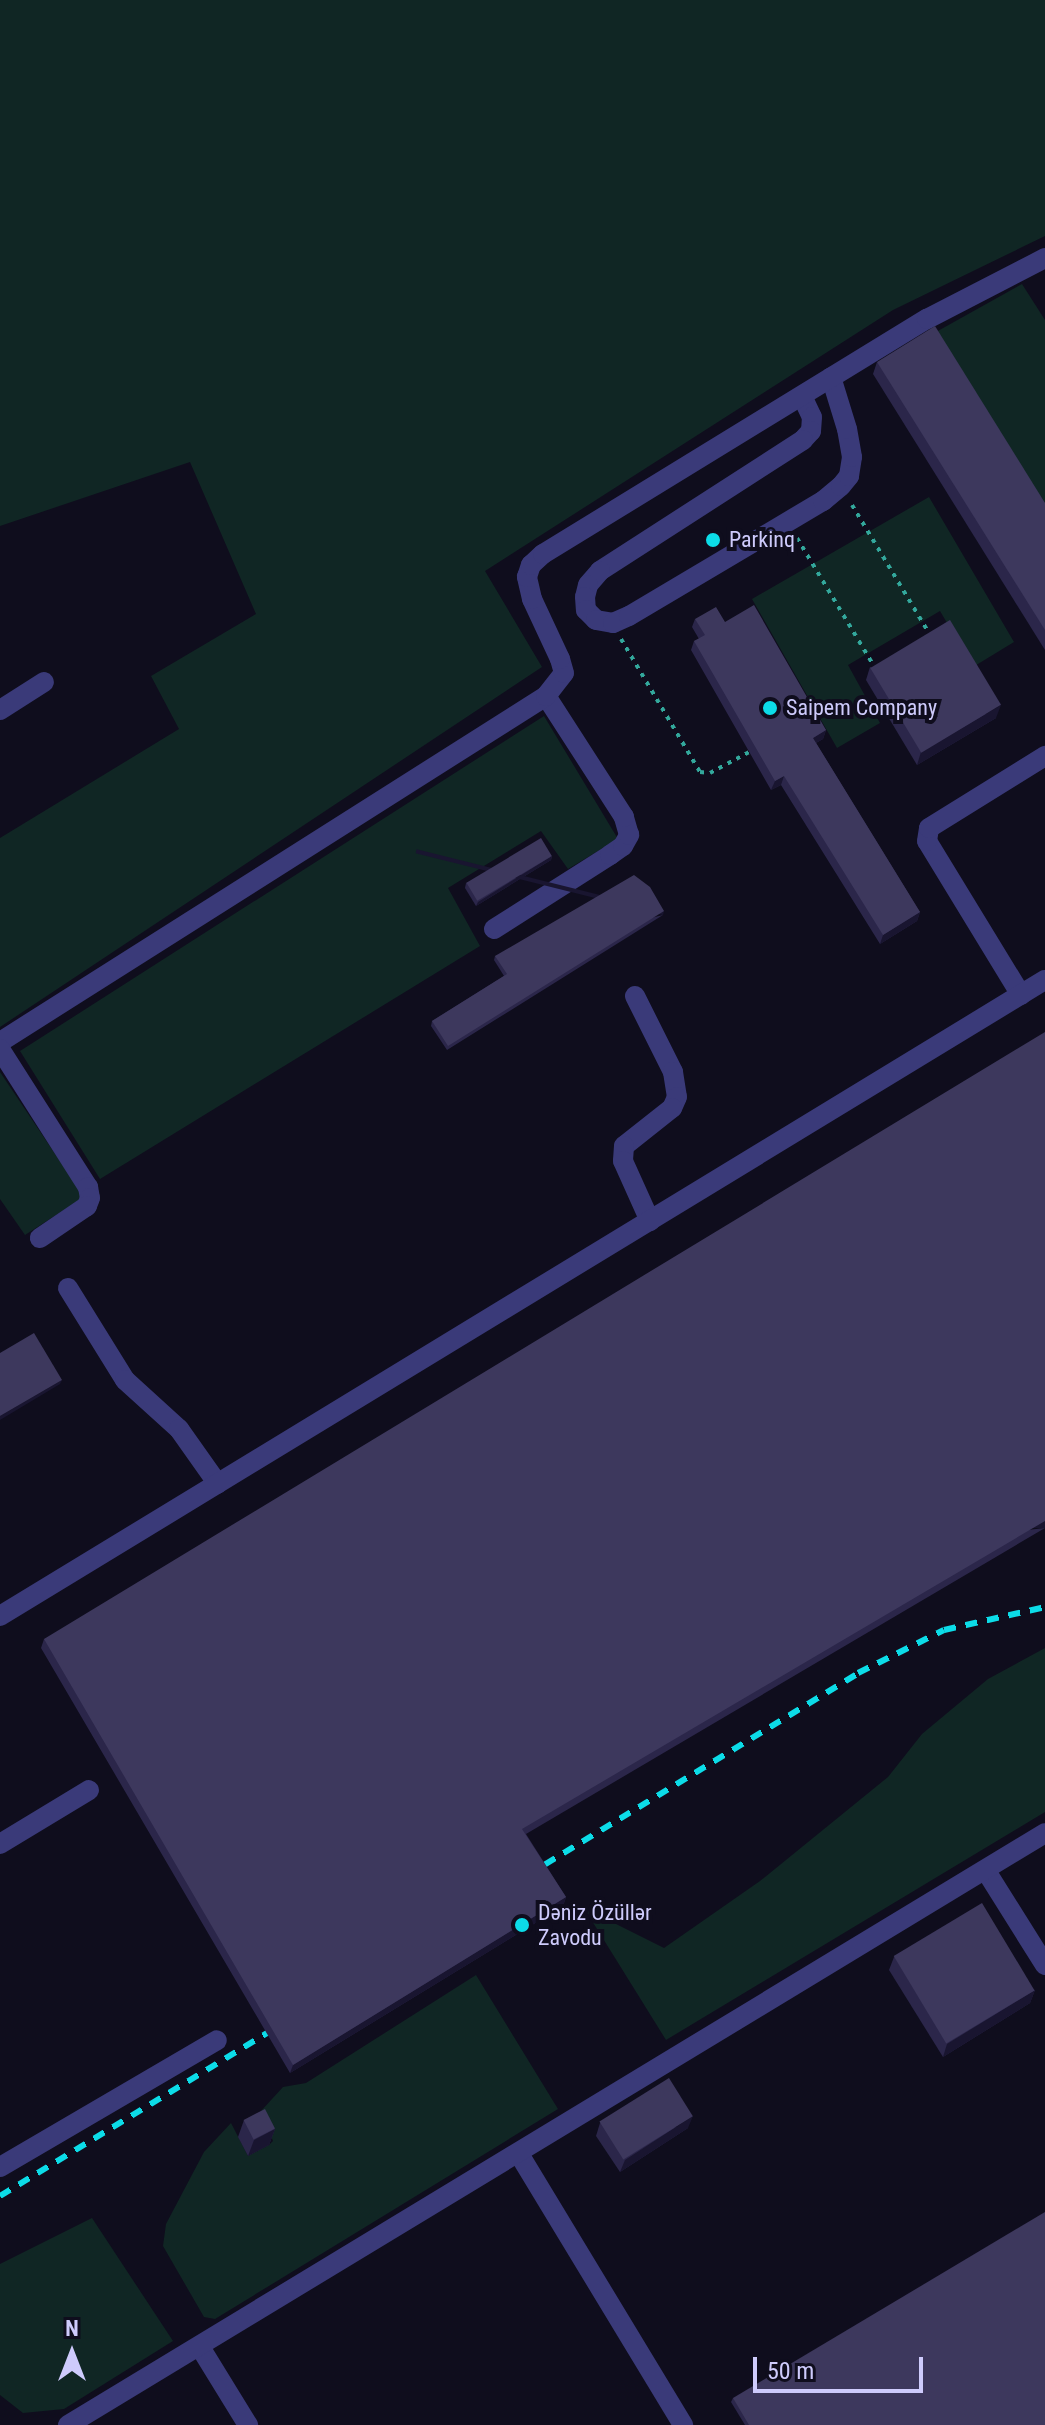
<!DOCTYPE html>
<html>
<head>
<meta charset="utf-8">
<style>
	body { margin:0 }
	#map { position:relative; width:1045px; height:2425px; overflow:hidden; background:#0f0d1d; font-family:"Roboto Condensed",sans-serif }
	div>[style] { position:absolute }
	.green>* { inset:0; background:#102624 }
	.path>* { height:4px; margin-top:-2px; transform-origin:0; background:repeating-linear-gradient(90deg,#33a89c 0 4px,transparent 0 10px) }
	.minor>* { height:20px; margin:-10px; padding:0 10px; transform-origin:10px; border-radius:10px; background:#3a3a79 }
	.rail>* { height:6px; margin-top:-3px; transform-origin:0; background:repeating-linear-gradient(90deg,#0cdce8 0 12px,transparent 0 22px) }
	.wall>* { inset:0; background:#2b264a }
	.shaded-wall>* { inset:0; background:#191530; transform-origin:0 0 }
	.building>* { inset:0; background:#3d385d; transform-origin:0 0 }
	.dots>* { width:22px; height:22px; translate:-50% -50%; box-sizing:border-box; border:4px solid #0f0d1d; border-radius:50% }
	span { translate:-50% -50%; white-space:nowrap; text-align:center; line-height:1.15; -webkit-text-stroke:8px #0f0d1d; paint-order:stroke }
	.poi-label { font-size:22px; color:#cecbfc }
	.left { translate:0 -50%; text-align:left }
	.north { position:absolute; left:32px; top:2313px; width:80px; height:80px; -webkit-text-stroke:6px #0f0d1d; paint-order:stroke; rotate:0deg; font-size:22px; font-weight:700; line-height:32px; text-align:center; color:#cecbfc }
	.north::after { content:''; display:block; margin:auto; width:28px; height:36px; background:#cecbfc; clip-path:polygon(50% 0,100% 100%,50% 72%,0 100%) }
	.scale { position:absolute; left:753px; top:2357px; width:170px; height:36px; box-sizing:border-box; border:4px solid #cecbfc; border-top:0; padding-left:10px; font-size:24px; line-height:28px; white-space:nowrap; color:#cecbfc; -webkit-text-stroke:6px #0f0d1d; paint-order:stroke }
</style>
</head>
<body>
<div id="map">
	<div class="green">
		<div style="clip-path:polygon(0 0,1045px 0,1045px 236px,893px 310px,485px 571px,542px 667px,0 1027px,0 838px,179px 729px,151px 676px,256px 614px,190px 462px,0 526px)"></div>
		<div style="clip-path:polygon(1022px 284px,1045px 320px,1045px 511px,936px 332px)"></div>
		<div style="clip-path:polygon(929px 497px,1014px 642px,973px 667px,940px 611px,848px 665px,880px 723px,837px 748px,752px 599px)"></div>
		<div style="clip-path:polygon(544px 716px,618px 839px,568px 869px,541px 831px,448px 888px,480px 946px,100px 1179px,20px 1051px)"></div>
		<div style="clip-path:polygon(0 1072px,84px 1197px,25px 1235px,0 1199px)"></div>
		<div style="clip-path:polygon(1045px 1648px,1045px 1812px,666px 2040px,584px 1908px,664px 1948px,760px 1881px,888px 1777px,922px 1734px,988px 1679px)"></div>
		<div style="clip-path:polygon(476px 1975px,558px 2109px,215px 2319px,204px 2317px,163px 2246px,166px 2224px,204px 2152px,231px 2123px,248px 2156px,269px 2145px,273px 2141px,261px 2111px,283px 2087px,306px 2083px)"></div>
		<div style="clip-path:polygon(92px 2218px,173px 2341px,64px 2409px,23px 2413px,0 2395px,0 2264px)"></div>
	</div>
	<div class="path">
		<div style="left:852px;top:505px;width:152px;rotate:59deg"></div>
		<div style="left:797px;top:538px;width:152px;rotate:59deg"></div>
		<div style="left:621px;top:639px;width:155px;rotate:59.3deg"></div>
		<div style="left:700px;top:772px;width:10px;rotate:6deg"></div>
		<div style="left:710px;top:773px;width:44px;rotate:-28.3deg"></div>
	</div>
	<div class="minor">
		<div style="left:802px;top:396px;width:23px;rotate:65deg"></div>
		<div style="left:812px;top:417px;width:14px;rotate:94deg"></div>
		<div style="left:811px;top:431px;width:12px;rotate:132deg"></div>
		<div style="left:803px;top:440px;width:242px;rotate:147.2deg"></div>
		<div style="left:600px;top:571px;width:18px;rotate:131deg"></div>
		<div style="left:588px;top:585px;width:12px;rotate:104deg"></div>
		<div style="left:585px;top:597px;width:13px;rotate:86deg"></div>
		<div style="left:586px;top:610px;width:14px;rotate:45deg"></div>
		<div style="left:596px;top:620px;width:17px;rotate:10deg"></div>
		<div style="left:613px;top:623px;width:17px;rotate:-24deg"></div>
		<div style="left:629px;top:616px;width:226px;rotate:-30.7deg"></div>
		<div style="left:823px;top:501px;width:23px;rotate:-40deg"></div>
		<div style="left:841px;top:486px;width:13px;rotate:-51deg"></div>
		<div style="left:849px;top:476px;width:19px;rotate:-81deg"></div>
		<div style="left:852px;top:457px;width:28px;rotate:-100deg"></div>
		<div style="left:847px;top:429px;width:54px;rotate:-107.1deg"></div>
		<div style="left:0;top:710px;width:52px;rotate:-32.5deg"></div>
		<div style="left:494px;top:929px;width:138px;rotate:-32.5deg"></div>
		<div style="left:610px;top:855px;width:16px;rotate:-35deg"></div>
		<div style="left:623px;top:846px;width:13px;rotate:-61deg"></div>
		<div style="left:629px;top:835px;width:19px;rotate:-106deg"></div>
		<div style="left:624px;top:817px;width:144px;rotate:-122.8deg"></div>
		<div style="left:1021px;top:995px;width:180px;rotate:-121.4deg"></div>
		<div style="left:927px;top:841px;width:13px;rotate:-81deg"></div>
		<div style="left:929px;top:828px;width:137px;rotate:-31.8deg"></div>
		<div style="left:635px;top:996px;width:85px;rotate:63.4deg"></div>
		<div style="left:673px;top:1072px;width:25px;rotate:81deg"></div>
		<div style="left:677px;top:1097px;width:12px;rotate:114deg"></div>
		<div style="left:672px;top:1108px;width:61px;rotate:141.6deg"></div>
		<div style="left:624px;top:1146px;width:15px;rotate:94deg"></div>
		<div style="left:623px;top:1161px;width:66px;rotate:65.8deg"></div>
		<div style="left:0;top:1042px;width:646px;rotate:-32.36deg"></div>
		<div style="left:546px;top:696px;width:29px;rotate:-52deg"></div>
		<div style="left:564px;top:673px;width:15px;rotate:-106deg"></div>
		<div style="left:560px;top:659px;width:66px;rotate:-115deg"></div>
		<div style="left:532px;top:599px;width:23px;rotate:-103deg"></div>
		<div style="left:527px;top:577px;width:13px;rotate:-72deg"></div>
		<div style="left:531px;top:565px;width:16px;rotate:-43deg"></div>
		<div style="left:543px;top:554px;width:450px;rotate:-31.5deg"></div>
		<div style="left:927px;top:319px;width:133px;rotate:-27.3deg"></div>
		<div style="left:0;top:1049px;width:164px;rotate:57.5deg"></div>
		<div style="left:88px;top:1187px;width:11px;rotate:80deg"></div>
		<div style="left:90px;top:1198px;width:9px;rotate:111deg"></div>
		<div style="left:87px;top:1206px;width:57px;rotate:145.8deg"></div>
		<div style="left:68px;top:1288px;width:108px;rotate:58.2deg"></div>
		<div style="left:125px;top:1380px;width:73px;rotate:42.2deg"></div>
		<div style="left:179px;top:1429px;width:67px;rotate:54.7deg"></div>
		<div style="left:0;top:1616px;width:1223px;rotate:-31.33deg"></div>
		<div style="left:0;top:1844px;width:104px;rotate:-31.2deg"></div>
		<div style="left:986px;top:1871px;width:111px;rotate:57.9deg"></div>
		<div style="left:519px;top:2154px;width:317px;rotate:58.8deg"></div>
		<div style="left:0;top:2167px;width:251px;rotate:-30.3deg"></div>
		<div style="left:200px;top:2347px;width:92px;rotate:58.4deg"></div>
		<div style="left:68px;top:2425px;width:1142px;rotate:-31.21deg"></div>
	</div>
	<div class="rail">
		<div style="left:526px;top:1876px;width:389px;rotate:-31.4deg"></div>
		<div style="left:858px;top:1673px;width:96px;rotate:-26.6deg"></div>
		<div style="left:944px;top:1630px;width:104px;rotate:-12.8deg"></div>
		<div style="left:0;top:2196px;width:336px;rotate:-31.4deg"></div>
	</div>
	<div class="wall">
		<div style="clip-path:polygon(877px 362px,1045px 503px,1045px 650px,873px 374px)"></div>
		<div style="clip-path:polygon(695px 619px,725px 622px,826px 730px,823px 739px,816px 743px,920px 912px,917px 921px,880px 944px,781px 785px,771px 790px,691px 650px,694px 641px,699px 639px,692px 627px)"></div>
		<div style="clip-path:polygon(870px 667px,996px 718px,917px 765px,866px 680px)"></div>
		<div style="clip-path:polygon(552px 856px,551px 860px,476px 906px,465px 888px,466px 883px)"></div>
		<div style="clip-path:polygon(663px 915px,447px 1050px,431px 1026px,432px 1021px,504px 976px,494px 960px,495px 956px)"></div>
		<div style="clip-path:polygon(1045px 1528px,526px 1834px,566px 1897px,563px 1906px,290px 2073px,41px 1648px,44px 1639px)"></div>
		<div style="clip-path:polygon(894px 1957px,1035px 1990px,1030px 2003px,943px 2057px,889px 1970px)"></div>
		<div style="clip-path:polygon(244px 2120px,275px 2129px,269px 2145px,248px 2156px,238px 2137px)"></div>
		<div style="clip-path:polygon(600px 2123px,688px 2128px,620px 2172px,596px 2136px)"></div>
		<div style="clip-path:polygon(733px 2398px,1045px 2425px,745px 2425px,731px 2402px)"></div>
	</div>
	<div class="shaded-wall">
		<div style="clip-path:polygon(1001px 705px,996px 718px,917px 765px,921px 752px)"></div>
		<div style="clip-path:polygon(826px 730px,823px 739px,810px 746px,813px 738px)"></div>
		<div style="clip-path:polygon(784px 776px,781px 785px,771px 790px,775px 781px)"></div>
		<div style="clip-path:polygon(552px 856px,551px 860px,476px 906px,478px 902px)"></div>
		<div style="left:664px;top:911px;width:4px;height:255px;rotate:104deg"></div>
		<div style="clip-path:polygon(920px 912px,917px 921px,880px 944px,883px 935px)"></div>
		<div style="clip-path:polygon(62px 1380px,60px 1384px,0 1420px,0 1416px)"></div>
		<div style="left:1045px;top:1521px;width:7px;height:607px;rotate:90deg"></div>
		<div style="clip-path:polygon(566px 1897px,563px 1906px,290px 2073px,293px 2065px)"></div>
		<div style="clip-path:polygon(1035px 1990px,1030px 2003px,943px 2057px,947px 2044px)"></div>
		<div style="clip-path:polygon(693px 2116px,688px 2128px,620px 2172px,625px 2160px)"></div>
		<div style="clip-path:polygon(275px 2129px,269px 2145px,248px 2156px,254px 2140px)"></div>
	</div>
	<div class="building">
		<div style="clip-path:polygon(935px 326px,1045px 503px,1045px 630px,877px 362px)"></div>
		<div style="clip-path:polygon(754px 605px,826px 730px,813px 738px,920px 912px,883px 935px,784px 776px,775px 781px,694px 641px,705px 635px,695px 619px,716px 607px,725px 622px)"></div>
		<div style="left:950px;top:620px;width:99px;height:93px;rotate:59deg"></div>
		<div style="left:541px;top:838px;width:21px;height:87px;rotate:59deg"></div>
		<div style="clip-path:polygon(634px 875px,650px 887px,664px 911px,448px 1046px,432px 1021px,507px 974px,495px 956px)"></div>
		<div style="clip-path:polygon(1045px 1032px,1045px 1521px,522px 1829px,566px 1897px,293px 2065px,44px 1639px)"></div>
		<div style="clip-path:polygon(34px 1333px,62px 1380px,0 1416px,0 1353px)"></div>
		<div style="left:982px;top:1903px;width:102px;height:103px;rotate:59deg"></div>
		<div style="left:669px;top:2078px;width:45px;height:82px;rotate:58deg"></div>
		<div style="left:265px;top:2109px;width:22px;height:24px;rotate:63deg"></div>
		<div style="clip-path:polygon(1045px 2212px,1045px 2425px,749px 2425px,733px 2398px)"></div>
	</div>
	<div class="dots">
		<div style="left:713px;top:540px;background:#0cdce8"></div>
		<div style="left:770px;top:708px;background:#0cdce8"></div>
		<div style="left:522px;top:1925px;background:#0cdce8"></div>
	</div>
	<div class="poi-label">
		<span class="left" style="left:729px;top:540px">Parkinq</span>
		<span class="left" style="left:786px;top:708px">Saipem Company</span>
		<span class="left" style="left:538px;top:1925px">Dəniz Özüllər<br>Zavodu</span>
	</div>
	<div class="north">N</div>
	<div class="scale">50 m</div>
</div>
</body>
</html>
